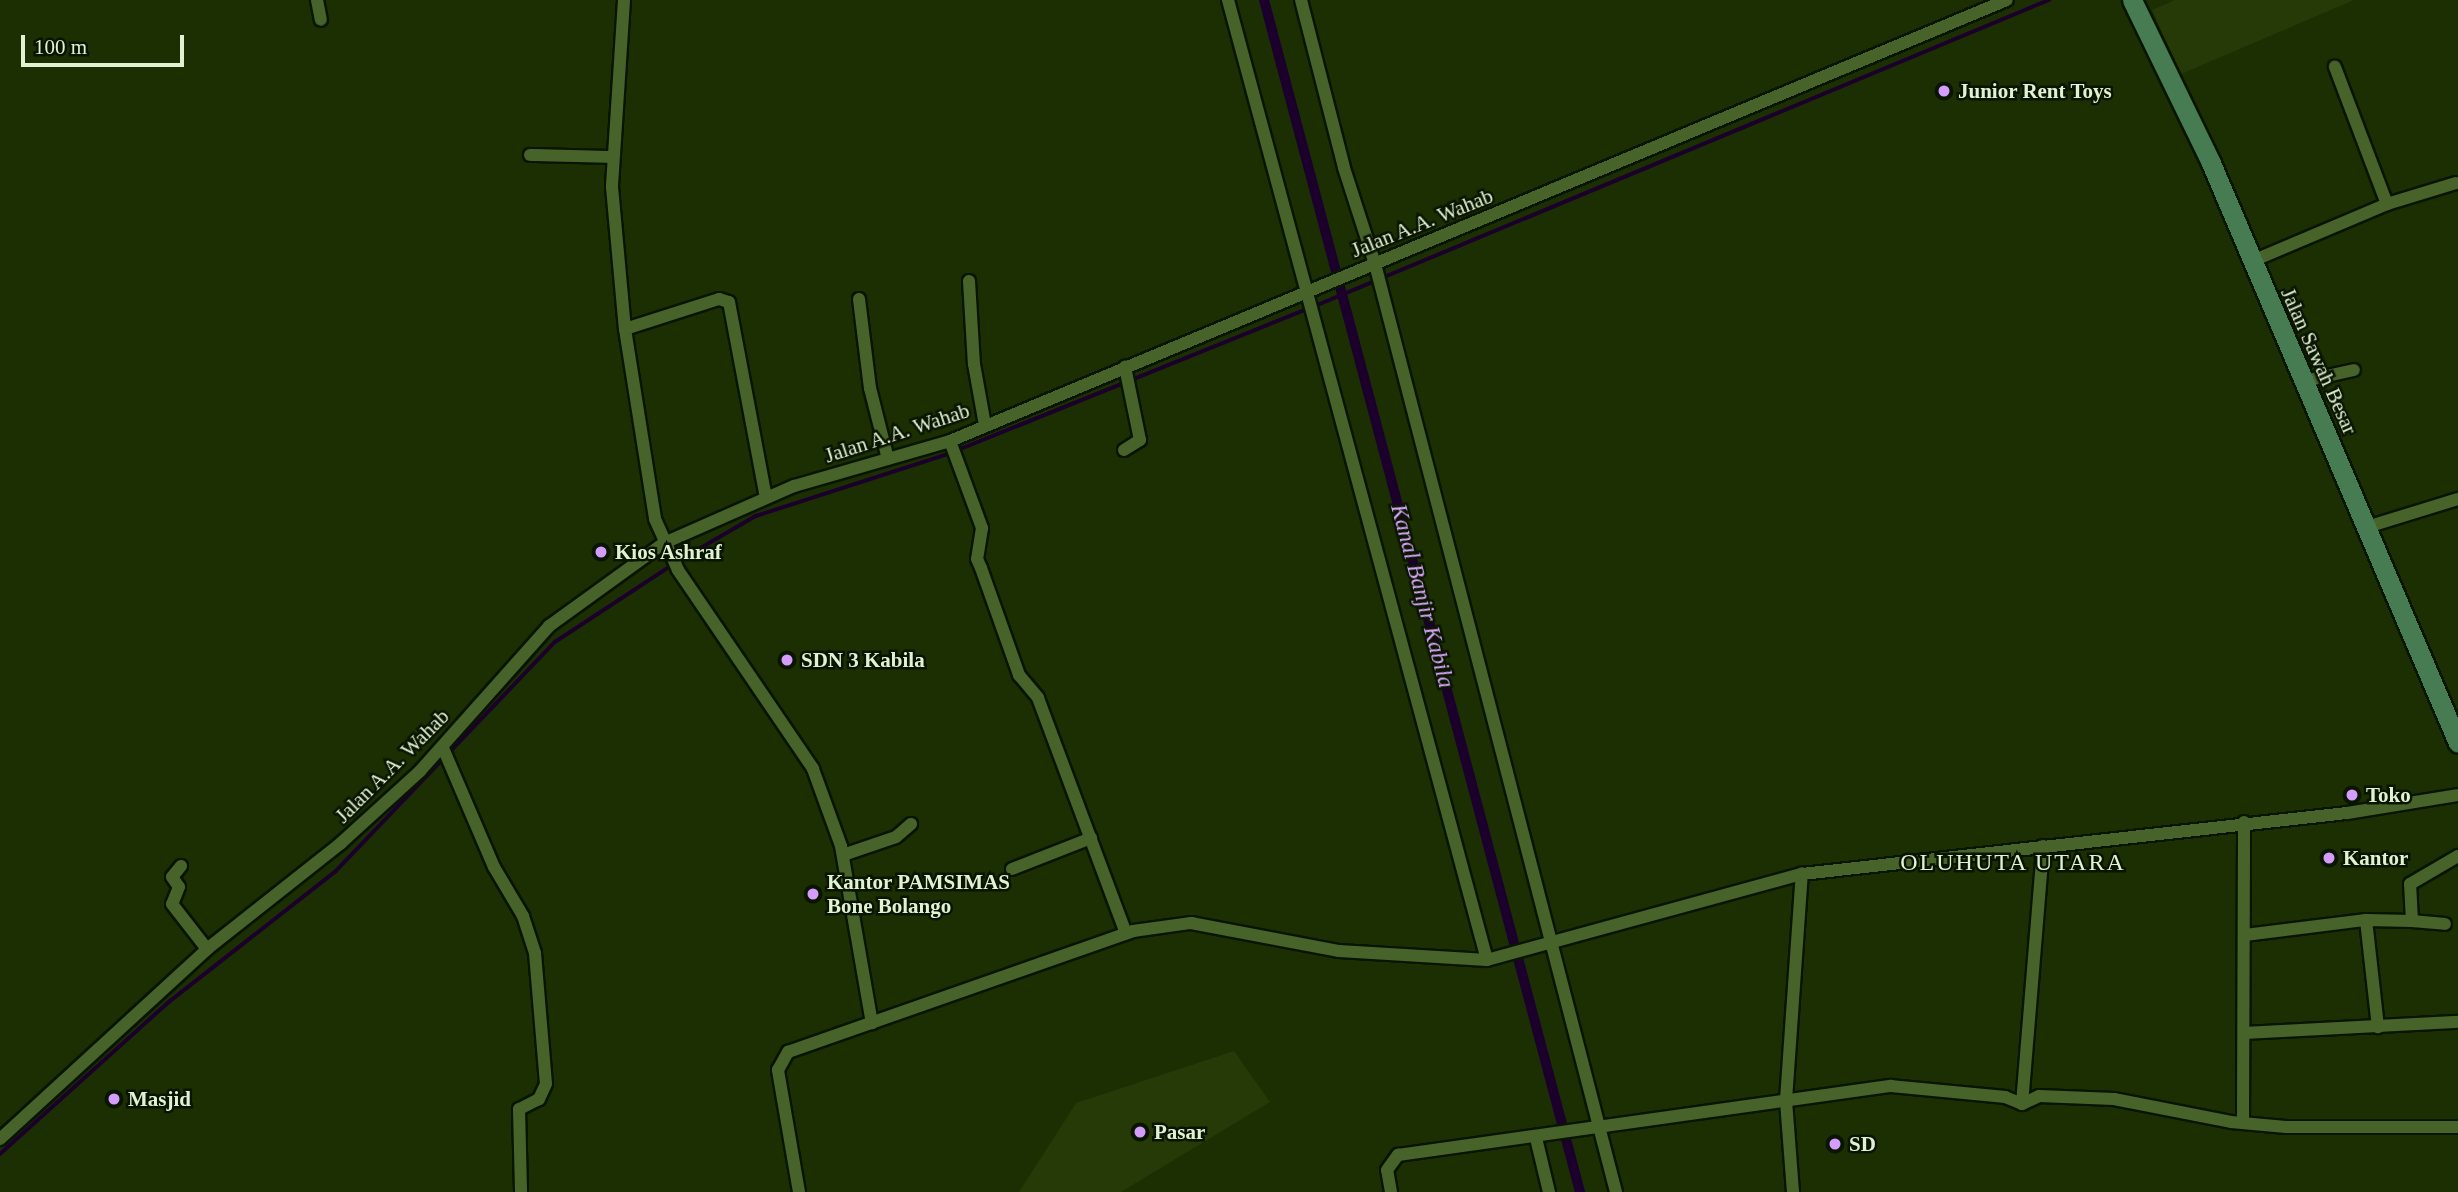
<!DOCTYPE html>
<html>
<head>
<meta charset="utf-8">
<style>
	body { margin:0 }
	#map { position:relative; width:2458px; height:1192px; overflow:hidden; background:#1b2f02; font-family:"Times New Roman",serif }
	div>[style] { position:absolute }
	.built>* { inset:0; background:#253a06 }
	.stream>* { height:3.5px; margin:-1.75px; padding:0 1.75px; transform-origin:1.75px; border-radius:1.75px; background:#1c002c }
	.canal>* { height:10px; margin:-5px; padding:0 5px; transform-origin:5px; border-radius:5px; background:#1c002c }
	.roads { filter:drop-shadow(2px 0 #081500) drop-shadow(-2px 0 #081500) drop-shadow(0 2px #081500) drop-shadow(0 -2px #081500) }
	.minor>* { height:12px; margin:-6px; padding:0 6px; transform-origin:6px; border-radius:6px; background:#47632a }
	.secondary>* { height:19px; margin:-9.5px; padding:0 9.5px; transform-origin:9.5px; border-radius:9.5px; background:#477b51 }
	.dots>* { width:19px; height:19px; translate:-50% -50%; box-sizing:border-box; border:4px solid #0a1501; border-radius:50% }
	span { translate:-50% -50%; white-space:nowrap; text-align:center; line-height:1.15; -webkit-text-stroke:5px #0a1501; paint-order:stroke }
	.poi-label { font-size:21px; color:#e1f2d3; font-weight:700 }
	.left { translate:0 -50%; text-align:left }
	.street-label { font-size:21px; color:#e1f2d3 }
	.water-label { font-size:23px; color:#d8a8fa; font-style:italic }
	.quarter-label { font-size:24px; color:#e1f2d3; letter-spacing:2px }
	.scale { position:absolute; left:21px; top:35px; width:163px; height:32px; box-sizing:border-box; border:4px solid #e1f2d3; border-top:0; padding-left:9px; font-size:21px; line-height:24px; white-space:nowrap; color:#e1f2d3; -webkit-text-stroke:5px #0a1501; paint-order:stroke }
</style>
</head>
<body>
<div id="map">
	<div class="built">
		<div style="clip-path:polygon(2175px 0,2354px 0,2181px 74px,2152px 10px)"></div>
		<div style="clip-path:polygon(1234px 1051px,1270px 1102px,1121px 1192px,1019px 1192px,1076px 1103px)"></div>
	</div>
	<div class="stream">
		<div style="left:1382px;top:278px;width:723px;rotate:-22.63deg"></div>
		<div style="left:1315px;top:306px;width:65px;rotate:-22.6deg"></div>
		<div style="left:958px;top:450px;width:373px;rotate:-22deg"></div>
		<div style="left:0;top:1154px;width:227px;rotate:-42deg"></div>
		<div style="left:169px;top:1002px;width:212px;rotate:-38.1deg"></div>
		<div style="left:336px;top:871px;width:317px;rotate:-46.3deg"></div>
		<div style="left:555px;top:642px;width:149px;rotate:-33.3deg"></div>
		<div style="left:680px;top:560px;width:88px;rotate:-30.1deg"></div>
		<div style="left:756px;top:516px;width:205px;rotate:-17.9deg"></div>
	</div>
	<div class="canal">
		<div style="left:1264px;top:0;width:1233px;rotate:75.15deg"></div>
	</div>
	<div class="roads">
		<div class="minor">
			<div style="left:317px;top:0;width:20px;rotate:79deg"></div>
			<div style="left:624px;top:0;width:187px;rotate:93.7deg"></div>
			<div style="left:612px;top:187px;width:143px;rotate:84.8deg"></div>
			<div style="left:625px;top:329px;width:192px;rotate:81deg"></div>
			<div style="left:655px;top:519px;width:56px;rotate:65.7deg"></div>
			<div style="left:678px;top:570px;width:240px;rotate:55.8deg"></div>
			<div style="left:813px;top:769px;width:82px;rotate:70deg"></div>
			<div style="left:841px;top:846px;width:180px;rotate:80.1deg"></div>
			<div style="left:1228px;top:0;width:994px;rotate:74.9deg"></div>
			<div style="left:1301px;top:0;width:173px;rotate:75.6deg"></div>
			<div style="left:1344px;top:168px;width:101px;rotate:72.1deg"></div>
			<div style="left:1375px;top:264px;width:959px;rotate:75.44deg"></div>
			<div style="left:530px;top:155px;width:81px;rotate:1.4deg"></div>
			<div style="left:2387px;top:204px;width:72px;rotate:-16.9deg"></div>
			<div style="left:2250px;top:262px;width:149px;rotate:-22.9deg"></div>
			<div style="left:2387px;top:204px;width:147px;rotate:-110.8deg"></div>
			<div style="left:969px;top:281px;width:83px;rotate:86.6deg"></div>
			<div style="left:974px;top:364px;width:62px;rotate:79.8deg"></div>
			<div style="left:859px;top:299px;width:90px;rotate:83deg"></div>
			<div style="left:870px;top:388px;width:73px;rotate:75.8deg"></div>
			<div style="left:625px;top:329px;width:99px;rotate:-17.7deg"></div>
			<div style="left:719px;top:299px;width:10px;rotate:17deg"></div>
			<div style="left:729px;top:302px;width:198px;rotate:79.3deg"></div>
			<div style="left:2304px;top:381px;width:51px;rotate:-12.4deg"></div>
			<div style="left:950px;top:441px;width:93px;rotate:69.8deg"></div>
			<div style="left:982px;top:528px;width:31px;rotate:99deg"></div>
			<div style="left:977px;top:559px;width:10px;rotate:66deg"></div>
			<div style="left:981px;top:568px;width:114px;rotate:70.4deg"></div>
			<div style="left:1019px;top:675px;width:30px;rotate:50deg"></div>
			<div style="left:1038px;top:698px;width:251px;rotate:69.5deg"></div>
			<div style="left:1124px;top:450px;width:19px;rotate:-32deg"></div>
			<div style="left:1140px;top:440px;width:75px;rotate:-101.6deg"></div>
			<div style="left:2367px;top:527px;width:95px;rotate:-17.1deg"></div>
			<div style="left:443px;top:748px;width:129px;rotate:66.8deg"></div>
			<div style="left:494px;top:867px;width:57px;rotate:59.4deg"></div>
			<div style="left:523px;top:916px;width:39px;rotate:72deg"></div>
			<div style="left:535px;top:953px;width:131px;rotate:85.2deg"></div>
			<div style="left:546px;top:1084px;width:17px;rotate:115deg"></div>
			<div style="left:539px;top:1099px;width:22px;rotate:153deg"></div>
			<div style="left:519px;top:1109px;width:83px;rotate:88.6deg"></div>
			<div style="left:843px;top:855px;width:56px;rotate:-18.8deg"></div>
			<div style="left:896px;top:837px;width:20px;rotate:-41deg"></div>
			<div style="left:181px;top:866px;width:14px;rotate:129deg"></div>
			<div style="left:172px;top:877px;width:12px;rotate:55deg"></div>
			<div style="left:179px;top:887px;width:18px;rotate:112deg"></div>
			<div style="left:172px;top:904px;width:57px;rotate:52.1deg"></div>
			<div style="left:1012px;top:869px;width:85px;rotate:-21.4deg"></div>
			<div style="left:2366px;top:920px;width:108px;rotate:83.6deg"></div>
			<div style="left:2412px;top:921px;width:33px;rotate:5deg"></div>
			<div style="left:2245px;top:935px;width:122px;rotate:-7.1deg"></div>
			<div style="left:2366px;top:920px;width:46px;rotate:1.2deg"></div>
			<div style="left:2412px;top:921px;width:37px;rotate:-93deg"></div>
			<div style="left:2410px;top:884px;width:56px;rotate:-30.3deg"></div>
			<div style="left:2245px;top:1033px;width:213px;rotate:-3deg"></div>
			<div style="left:2022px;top:1104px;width:259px;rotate:-85.3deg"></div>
			<div style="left:2243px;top:1123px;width:301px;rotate:-89.8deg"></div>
			<div style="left:1536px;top:1138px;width:56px;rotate:76.5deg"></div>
			<div style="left:0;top:1139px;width:281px;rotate:-42.5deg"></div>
			<div style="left:207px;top:949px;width:171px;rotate:-38.3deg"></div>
			<div style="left:341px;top:843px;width:107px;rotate:-42.3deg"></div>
			<div style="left:420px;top:771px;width:194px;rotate:-48.3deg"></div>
			<div style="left:549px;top:626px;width:142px;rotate:-35.8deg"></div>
			<div style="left:664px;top:543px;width:142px;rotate:-23.7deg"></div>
			<div style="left:794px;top:486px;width:162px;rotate:-16.1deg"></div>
			<div style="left:950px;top:441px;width:1145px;rotate:-22.65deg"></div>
			<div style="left:799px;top:1192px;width:124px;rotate:-99.8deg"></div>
			<div style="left:778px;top:1070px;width:21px;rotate:-61deg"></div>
			<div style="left:788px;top:1052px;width:366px;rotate:-19.3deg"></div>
			<div style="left:1133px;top:931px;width:59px;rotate:-7.9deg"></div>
			<div style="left:1191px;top:923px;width:151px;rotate:10.7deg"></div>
			<div style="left:1339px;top:951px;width:148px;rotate:3.5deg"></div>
			<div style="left:1487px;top:960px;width:327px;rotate:-15.3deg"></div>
			<div style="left:1802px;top:874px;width:548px;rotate:-6.39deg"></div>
			<div style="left:2347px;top:813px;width:112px;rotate:-9.2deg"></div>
			<div style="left:1391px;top:1192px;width:22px;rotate:-100deg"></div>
			<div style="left:1387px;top:1170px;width:19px;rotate:-54deg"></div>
			<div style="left:1398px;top:1155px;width:498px;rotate:-8deg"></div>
			<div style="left:1891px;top:1086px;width:115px;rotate:5.5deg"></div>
			<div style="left:2005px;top:1097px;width:18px;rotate:22deg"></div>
			<div style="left:2022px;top:1104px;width:19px;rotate:-25deg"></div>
			<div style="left:2039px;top:1096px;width:75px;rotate:2.3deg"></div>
			<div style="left:2114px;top:1099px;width:119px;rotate:11.1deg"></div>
			<div style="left:2231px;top:1122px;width:55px;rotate:5.2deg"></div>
			<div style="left:2286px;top:1127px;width:172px"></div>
			<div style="left:1793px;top:1192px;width:92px;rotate:-94.4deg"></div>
			<div style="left:1786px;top:1100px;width:227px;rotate:-86deg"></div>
		</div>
		<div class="secondary">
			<div style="left:2132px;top:0;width:181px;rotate:64.1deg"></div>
			<div style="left:2211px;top:163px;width:630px;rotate:66.93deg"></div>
		</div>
	</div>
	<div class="dots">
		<div style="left:1944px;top:91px;background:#d49cfb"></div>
		<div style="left:601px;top:552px;background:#d49cfb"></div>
		<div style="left:787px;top:660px;background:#d49cfb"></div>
		<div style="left:2352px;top:795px;background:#d49cfb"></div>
		<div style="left:2329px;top:858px;background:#d49cfb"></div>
		<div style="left:813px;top:894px;background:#d49cfb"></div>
		<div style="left:114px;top:1099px;background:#d49cfb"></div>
		<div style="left:1140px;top:1132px;background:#d49cfb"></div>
		<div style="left:1835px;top:1144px;background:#d49cfb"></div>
	</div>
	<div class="poi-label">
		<span class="left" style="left:1958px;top:91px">Junior Rent Toys</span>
		<span class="left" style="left:615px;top:552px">Kios Ashraf</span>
		<span class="left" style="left:801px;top:660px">SDN 3 Kabila</span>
		<span class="left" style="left:2366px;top:795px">Toko</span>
		<span class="left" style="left:2343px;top:858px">Kantor</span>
		<span class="left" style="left:827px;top:894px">Kantor PAMSIMAS<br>Bone Bolango</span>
		<span class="left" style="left:128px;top:1099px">Masjid</span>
		<span class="left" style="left:1154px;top:1132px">Pasar</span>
		<span class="left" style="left:1849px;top:1144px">SD</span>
	</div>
	<div class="street-label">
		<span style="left:1422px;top:223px;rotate:-22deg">Jalan A.A. Wahab</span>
		<span style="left:2319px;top:361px;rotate:66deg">Jalan Sawah Besar</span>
		<span style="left:897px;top:433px;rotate:-18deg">Jalan A.A. Wahab</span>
		<span style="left:392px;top:766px;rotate:-45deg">Jalan A.A. Wahab</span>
	</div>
	<div class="water-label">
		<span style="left:1422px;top:596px;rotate:75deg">Kanal Banjir Kabila</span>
	</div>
	<div class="quarter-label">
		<span style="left:2013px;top:863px">OLUHUTA UTARA</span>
	</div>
	<div class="scale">100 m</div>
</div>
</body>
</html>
